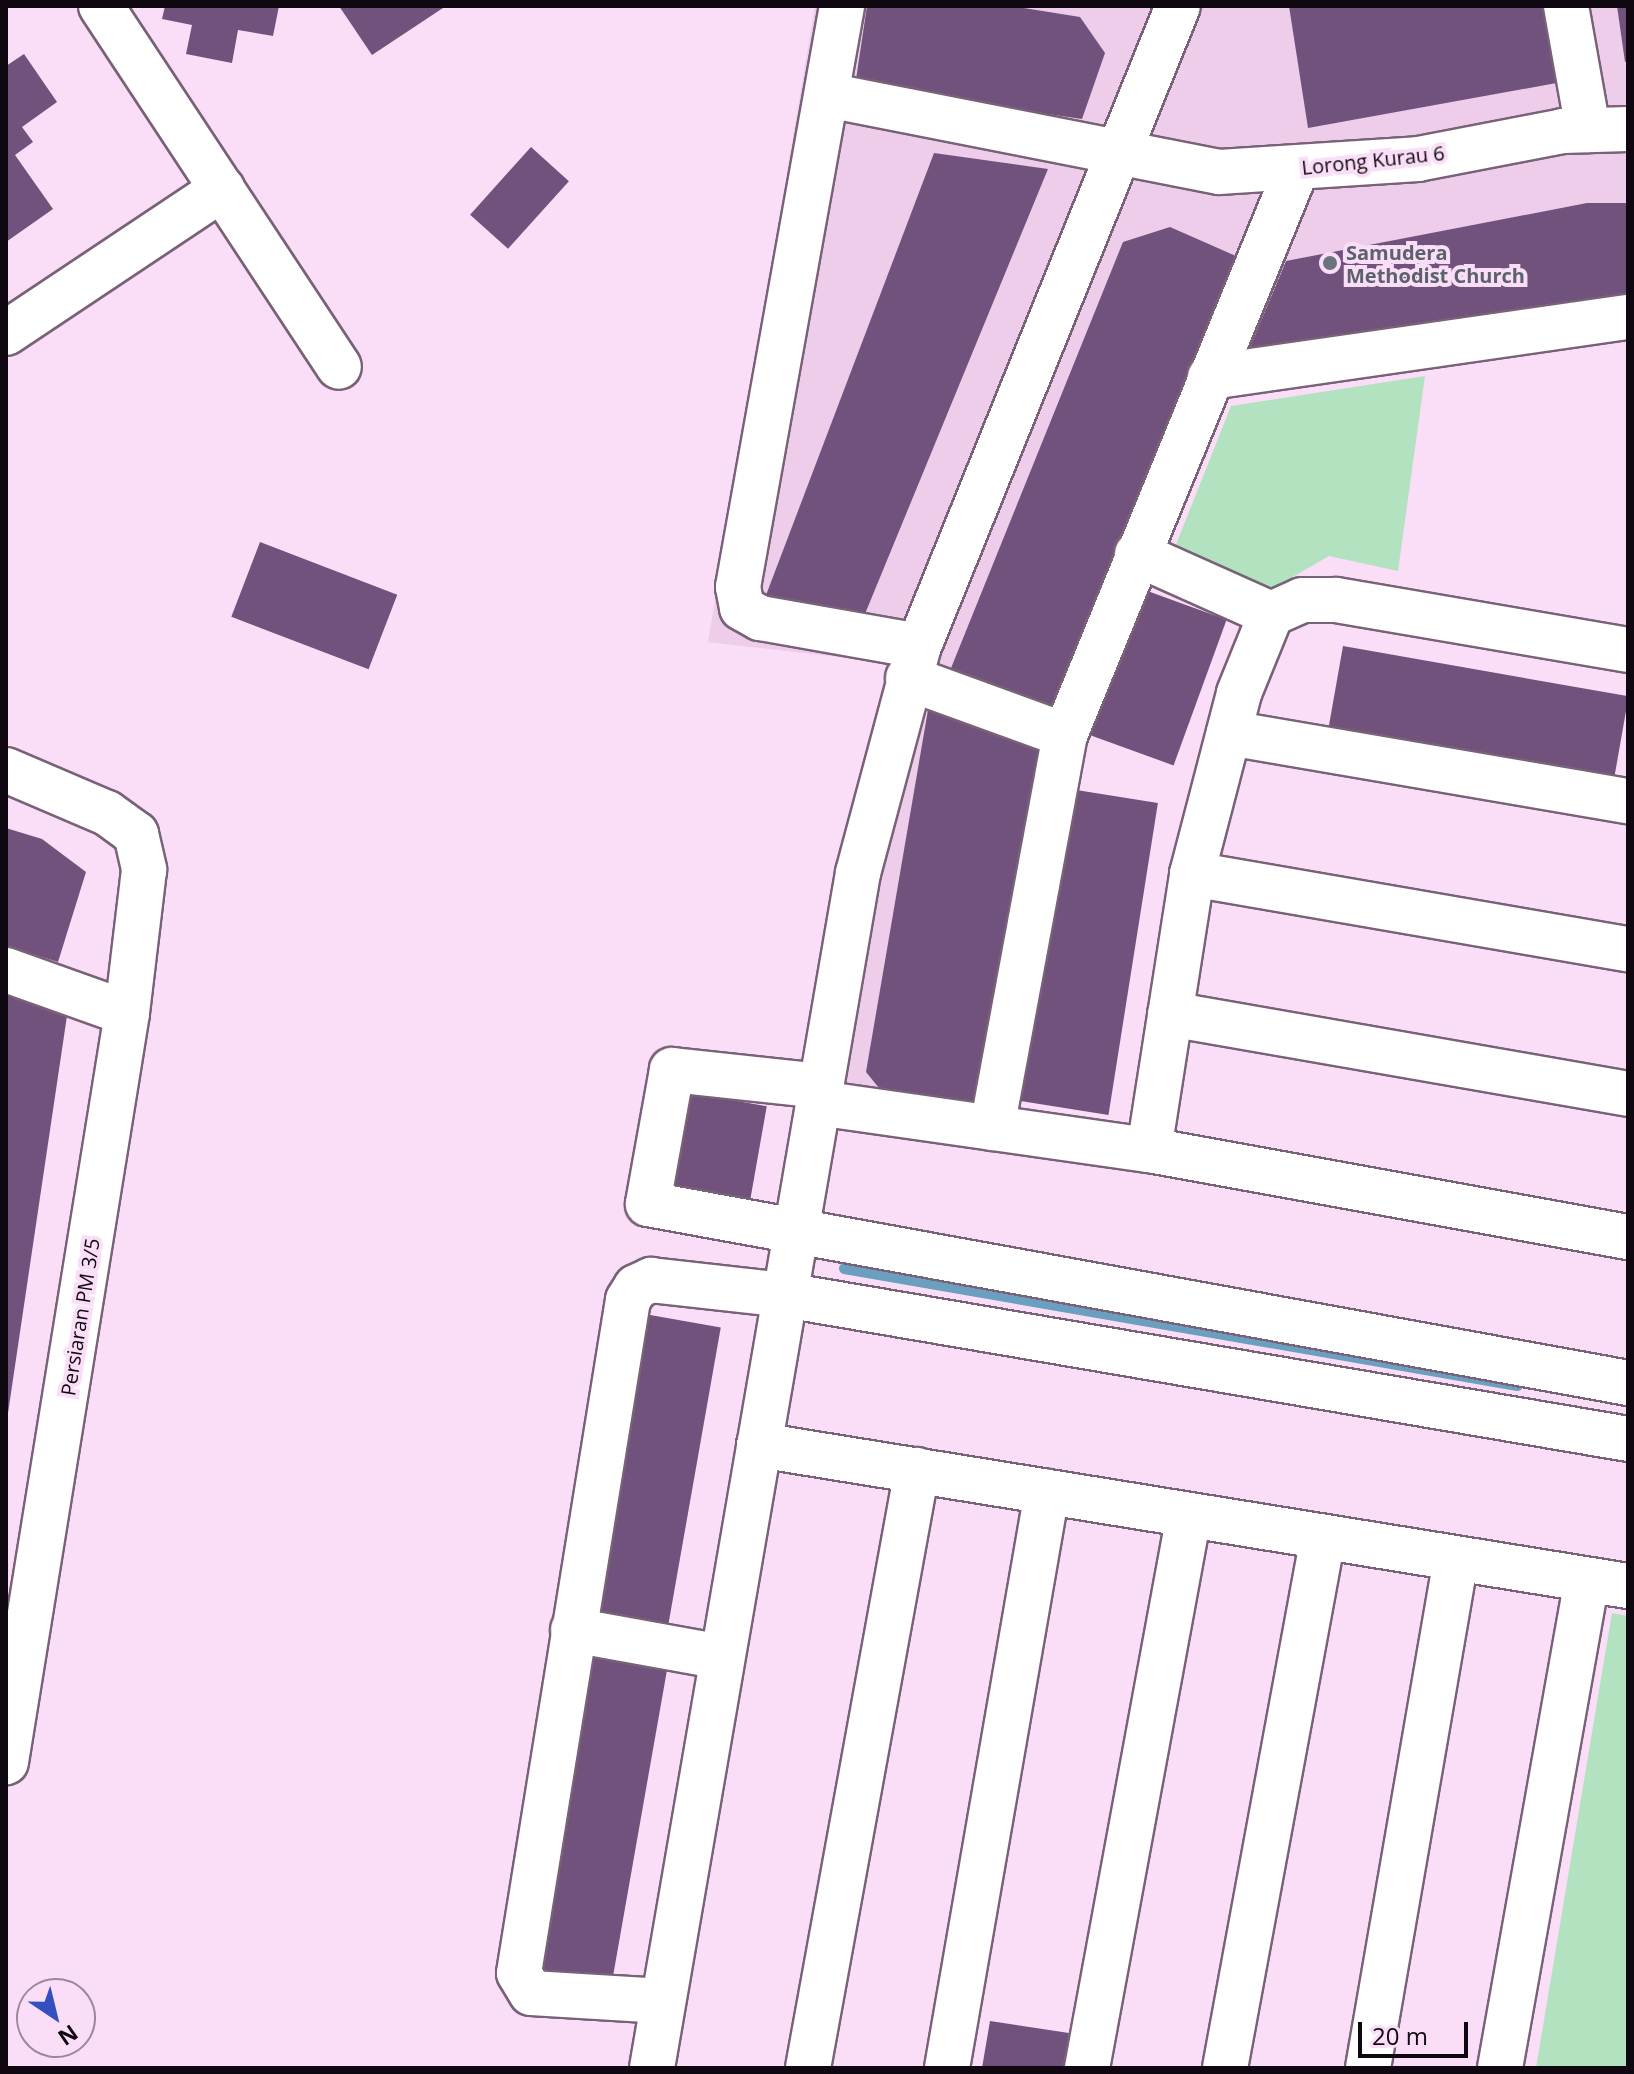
<!DOCTYPE html>
<html>
<head>
<meta charset="utf-8">
<style>
	body { margin:0 }
	#map { position:relative; width:1634px; height:2074px; overflow:hidden; background:#fadef7; font-family:"Open Sans",sans-serif }
	div>[style] { position:absolute }
	.built>* { inset:0; background:#edcdea }
	.green>* { inset:0; background:#b2e2c0 }
	.stream>* { height:11px; margin:-5.5px; padding:0 5.5px; transform-origin:5.5px; border-radius:5.5px; background:#6a9fc0 }
	.building>* { inset:0; background:#70527d; transform-origin:0 0 }
	.roads { filter:drop-shadow(2px 0 #796177) drop-shadow(-2px 0 #796177) drop-shadow(0 2px #796177) drop-shadow(0 -2px #796177) }
	.minor>* { height:44px; margin:-22px; padding:0 22px; transform-origin:22px; border-radius:22px; background:#fff }
	.dots>* { width:22px; height:22px; translate:-50% -50%; box-sizing:border-box; border:4px solid #fadef7; border-radius:50% }
	span { translate:-50% -50%; white-space:nowrap; text-align:center; line-height:1.15; -webkit-text-stroke:8px #fadef7; paint-order:stroke }
	.street-label { font-size:20px; color:#100810 }
	.worship-label { font-size:20px; color:#5b616d; font-weight:700 }
	.left { translate:0 -50%; text-align:left }
	.frame { position:absolute; inset:0; border:8px solid #100810; pointer-events:none }
	.north { position:absolute; left:16px; top:1978px; width:80px; height:80px; box-sizing:border-box; background:#fadef7; border:2px solid #9c889b; border-radius:50%; rotate:145deg; font-size:22px; font-weight:700; line-height:32px; text-align:center; color:#100810 }
	.north::after { content:''; display:block; margin:auto; width:28px; height:36px; background:#334fc0; clip-path:polygon(50% 0,100% 100%,50% 72%,0 100%) }
	.scale { position:absolute; left:1358px; top:2022px; width:110px; height:36px; box-sizing:border-box; border:4px solid #100810; border-top:0; padding-left:10px; font-size:24px; line-height:28px; white-space:nowrap; color:#100810; -webkit-text-stroke:6px #fadef7; paint-order:stroke }
</style>
</head>
<body>
<div id="map">
	<div class="built">
		<div style="clip-path:polygon(815px 6px,1628px 6px,1628px 319px,1210px 398px,1059px 734px,991px 1149px,809px 1124px,906px 665px,708px 642px)"></div>
	</div>
	<div class="green">
		<div style="clip-path:polygon(1425px 376px,1398px 571px,1329px 556px,1265px 593px,1175px 547px,1231px 406px)"></div>
		<div style="clip-path:polygon(1612px 1613px,1628px 1616px,1628px 2068px,1536px 2068px)"></div>
	</div>
	<div class="stream">
		<div style="left:844px;top:1268px;width:683px;rotate:9.86deg"></div>
	</div>
	<div class="building">
		<div style="clip-path:polygon(165px 6px,279px 6px,273px 36px,238px 30px,232px 63px,186px 54px,192px 25px,162px 19px)"></div>
		<div style="clip-path:polygon(339px 6px,446px 6px,372px 55px)"></div>
		<div style="clip-path:polygon(867px 6px,1011px 6px,1080px 17px,1105px 53px,1082px 119px,855px 86px)"></div>
		<div style="clip-path:polygon(1289px 6px,1549px 6px,1562px 82px,1308px 128px)"></div>
		<div style="clip-path:polygon(1617px 6px,1628px 6px,1628px 61px,1625px 62px)"></div>
		<div style="clip-path:polygon(24px 54px,57px 102px,22px 127px,33px 142px,15px 155px,53px 209px,6px 242px,6px 66px)"></div>
		<div style="left:531px;top:147px;width:51px;height:91px;rotate:42deg"></div>
		<div style="clip-path:polygon(934px 153px,1048px 169px,860px 626px,760px 611px)"></div>
		<div style="clip-path:polygon(1587px 203px,1628px 203px,1628px 300px,1241px 369px,1286px 261px)"></div>
		<div style="clip-path:polygon(1170px 227px,1245px 260px,1054px 722px,945px 683px,1123px 242px)"></div>
		<div style="left:260px;top:542px;width:147px;height:80px;rotate:21deg"></div>
		<div style="left:1142px;top:589px;width:90px;height:155px;rotate:20deg"></div>
		<div style="left:1343px;top:646px;width:290px;height:94px;rotate:10deg"></div>
		<div style="clip-path:polygon(929px 704px,1042px 747px,978px 1113px,888px 1099px,866px 1072px)"></div>
		<div style="left:1070px;top:789px;width:89px;height:316px;rotate:9deg"></div>
		<div style="clip-path:polygon(6px 828px,42px 839px,86px 872px,58px 962px,6px 946px)"></div>
		<div style="clip-path:polygon(6px 989px,68px 1009px,8px 1413px,6px 1412px)"></div>
		<div style="left:686px;top:1092px;width:82px;height:112px;rotate:10deg"></div>
		<div style="left:639px;top:1313px;width:83px;height:306px;rotate:10deg"></div>
		<div style="left:588px;top:1640px;width:83px;height:346px;rotate:10deg"></div>
		<div style="clip-path:polygon(990px 2021px,1069px 2033px,1064px 2068px,982px 2068px)"></div>
	</div>
	<div class="roads">
		<div class="minor">
			<div style="left:101px;top:6px;width:432px;rotate:56.6deg"></div>
			<div style="left:842px;top:6px;width:590px;rotate:100.15deg"></div>
			<div style="left:738px;top:587px;width:21px;rotate:79deg"></div>
			<div style="left:742px;top:608px;width:21px;rotate:29deg"></div>
			<div style="left:760px;top:618px;width:161px;rotate:10deg"></div>
			<div style="left:1566px;top:6px;width:126px;rotate:79.9deg"></div>
			<div style="left:827px;top:95px;width:399px;rotate:11.1deg"></div>
			<div style="left:1219px;top:172px;width:199px;rotate:-3.7deg"></div>
			<div style="left:1418px;top:159px;width:148px;rotate:-10.9deg"></div>
			<div style="left:1563px;top:131px;width:65px;rotate:-1.8deg"></div>
			<div style="left:6px;top:333px;width:260px;rotate:-33.7deg"></div>
			<div style="left:1210px;top:377px;width:422px;rotate:-8.2deg"></div>
			<div style="left:1137px;top:554px;width:147px;rotate:24.1deg"></div>
			<div style="left:908px;top:678px;width:167px;rotate:20deg"></div>
			<div style="left:1229px;top:733px;width:405px;rotate:9.7deg"></div>
			<div style="left:6px;top:770px;width:110px;rotate:23.1deg"></div>
			<div style="left:107px;top:813px;width:36px;rotate:36deg"></div>
			<div style="left:136px;top:834px;width:37px;rotate:77deg"></div>
			<div style="left:144px;top:870px;width:144px;rotate:96.8deg"></div>
			<div style="left:127px;top:1013px;width:759px;rotate:99.18deg"></div>
			<div style="left:1192px;top:874px;width:442px;rotate:9.8deg"></div>
			<div style="left:6px;top:970px;width:128px;rotate:19.6deg"></div>
			<div style="left:1170px;top:1014px;width:465px;rotate:9.9deg"></div>
			<div style="left:821px;top:1086px;width:150px;rotate:-173.9deg"></div>
			<div style="left:672px;top:1070px;width:136px;rotate:100.2deg"></div>
			<div style="left:648px;top:1204px;width:996px;rotate:10.35deg"></div>
			<div style="left:818px;top:1103px;width:334px;rotate:8.1deg"></div>
			<div style="left:1149px;top:1150px;width:487px;rotate:10.3deg"></div>
			<div style="left:992px;top:1128px;width:400px;rotate:-79.5deg"></div>
			<div style="left:1065px;top:735px;width:613px;rotate:-67.75deg"></div>
			<div style="left:1149px;top:1150px;width:279px;rotate:-81.1deg"></div>
			<div style="left:1192px;top:874px;width:187px;rotate:-75.4deg"></div>
			<div style="left:1239px;top:693px;width:85px;rotate:-67.9deg"></div>
			<div style="left:1271px;top:614px;width:34px;rotate:-24deg"></div>
			<div style="left:1302px;top:600px;width:34px"></div>
			<div style="left:1336px;top:600px;width:296px;rotate:9.7deg"></div>
			<div style="left:759px;top:1445px;width:880px;rotate:9.22deg"></div>
			<div style="left:573px;top:1630px;width:151px;rotate:10.3deg"></div>
			<div style="left:663px;top:2001px;width:132px;rotate:-176.5deg"></div>
			<div style="left:531px;top:1993px;width:23px;rotate:-121deg"></div>
			<div style="left:519px;top:1973px;width:682px;rotate:-80.8deg"></div>
			<div style="left:628px;top:1300px;width:15px;rotate:-58deg"></div>
			<div style="left:636px;top:1287px;width:17px;rotate:-25deg"></div>
			<div style="left:651px;top:1280px;width:135px;rotate:6.4deg"></div>
			<div style="left:785px;top:1295px;width:855px;rotate:9.69deg"></div>
			<div style="left:652px;top:2068px;width:1213px;rotate:-80.22deg"></div>
			<div style="left:858px;top:873px;width:235px;rotate:-75deg"></div>
			<div style="left:919px;top:646px;width:690px;rotate:-67.97deg"></div>
			<div style="left:808px;top:2068px;width:608px;rotate:-79.67deg"></div>
			<div style="left:947px;top:2068px;width:585px;rotate:-80.15deg"></div>
			<div style="left:1087px;top:2068px;width:562px;rotate:-79.55deg"></div>
			<div style="left:1225px;top:2068px;width:540px;rotate:-79.54deg"></div>
			<div style="left:1368px;top:2068px;width:517px;rotate:-80.19deg"></div>
			<div style="left:1500px;top:2068px;width:496px;rotate:-79.9deg"></div>
		</div>
	</div>
	<div class="dots">
		<div style="left:1330px;top:263px;background:#6b7280"></div>
	</div>
	<div class="street-label">
		<span style="left:1373px;top:160px;rotate:-6deg">Lorong Kurau 6</span>
		<span style="left:80px;top:1317px;rotate:-81deg">Persiaran PM 3/5</span>
	</div>
	<div class="worship-label">
		<span class="left" style="left:1346px;top:264px">Samudera<br>Methodist Church</span>
	</div>
	<div class="frame"></div>
	<div class="north">N</div>
	<div class="scale">20 m</div>
</div>
</body>
</html>
